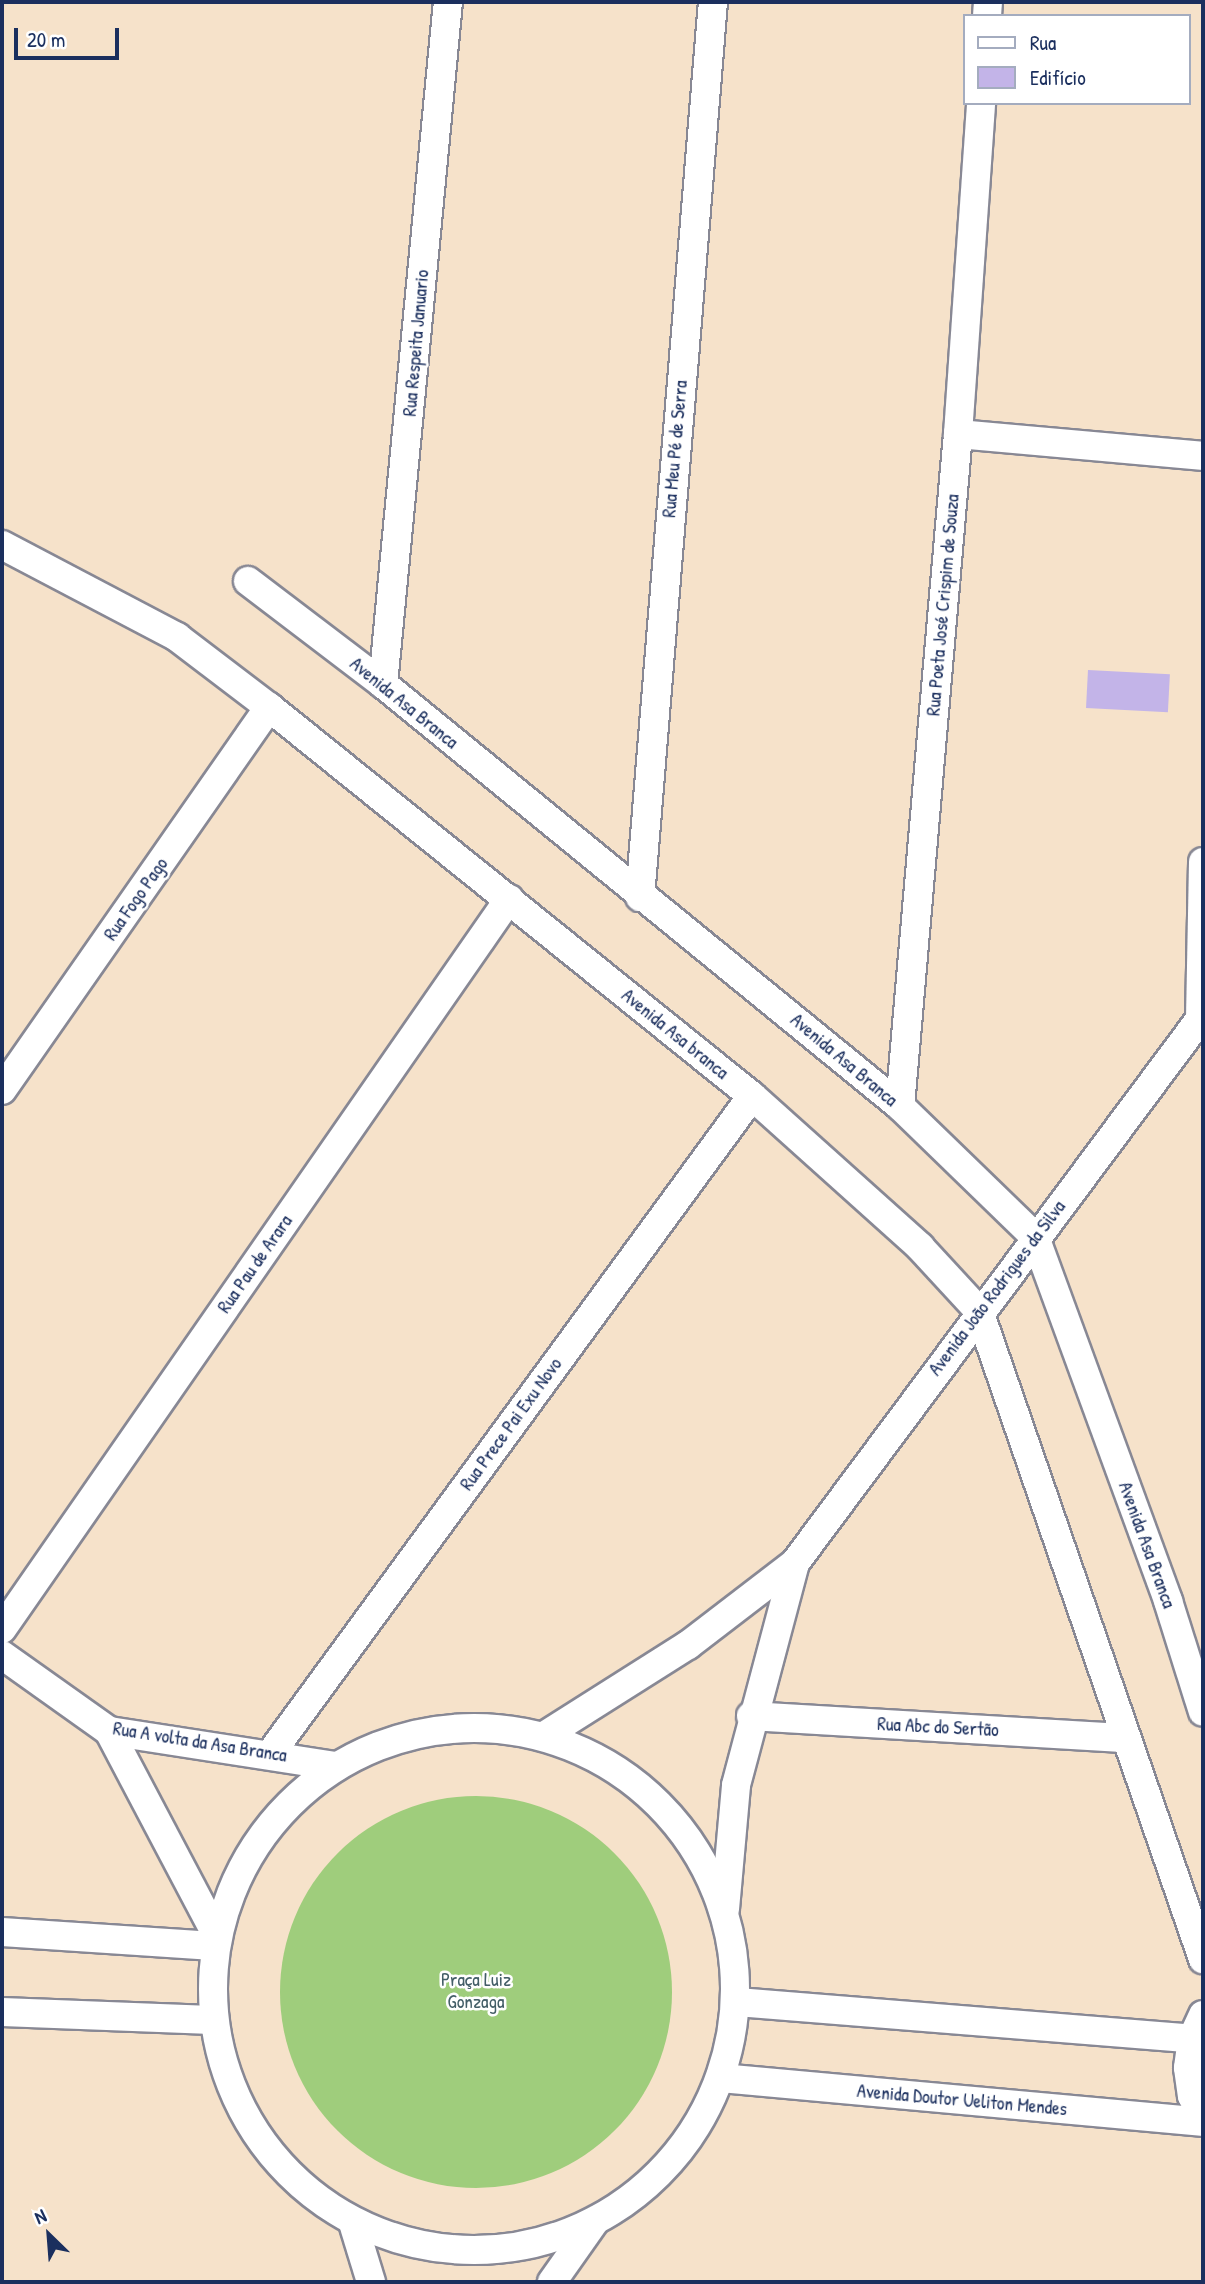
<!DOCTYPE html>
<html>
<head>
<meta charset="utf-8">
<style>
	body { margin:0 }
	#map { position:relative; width:1205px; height:2284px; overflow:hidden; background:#f6e2ca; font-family:"Patrick Hand",sans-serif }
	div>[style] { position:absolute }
	.green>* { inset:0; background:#9fcd7c }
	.round { border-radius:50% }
	.building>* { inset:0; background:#c3b4e8; transform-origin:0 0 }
	.roads { filter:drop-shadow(2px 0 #888894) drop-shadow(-2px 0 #888894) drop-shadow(0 2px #888894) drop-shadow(0 -2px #888894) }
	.street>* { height:28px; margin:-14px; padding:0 14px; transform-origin:14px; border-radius:14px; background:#fff }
	.street>.ring { margin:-14px; padding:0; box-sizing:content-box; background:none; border:28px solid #fff; border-radius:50% }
	span { translate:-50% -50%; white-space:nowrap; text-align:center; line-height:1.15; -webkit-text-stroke:5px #fff; paint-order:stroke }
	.street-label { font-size:19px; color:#1b2f5e }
	.park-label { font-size:19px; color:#435e67 }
	.frame { position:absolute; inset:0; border:4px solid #1b2f5e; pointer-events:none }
	.legend { position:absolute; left:963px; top:14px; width:228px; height:91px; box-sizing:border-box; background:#fff; border:2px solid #a4acbf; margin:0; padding:9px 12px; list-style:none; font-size:21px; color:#1b2f5e }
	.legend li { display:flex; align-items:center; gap:14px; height:35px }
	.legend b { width:35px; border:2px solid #a4acbf }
	.north { position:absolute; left:14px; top:2200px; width:70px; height:70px; -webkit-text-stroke:5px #fff; paint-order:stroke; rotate:335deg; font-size:19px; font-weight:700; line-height:28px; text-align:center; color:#1b2f5e }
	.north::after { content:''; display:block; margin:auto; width:24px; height:32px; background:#1b2f5e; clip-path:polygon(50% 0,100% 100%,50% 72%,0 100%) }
	.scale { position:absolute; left:14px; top:28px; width:105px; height:32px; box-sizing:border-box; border:4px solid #1b2f5e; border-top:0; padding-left:9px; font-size:21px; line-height:24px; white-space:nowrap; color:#1b2f5e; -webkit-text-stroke:5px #fff; paint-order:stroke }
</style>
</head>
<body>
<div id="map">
	<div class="green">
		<div class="round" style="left:280px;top:1796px;width:392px;height:392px"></div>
	</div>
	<div class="building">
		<div style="left:1088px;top:670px;width:82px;height:38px;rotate:3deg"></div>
	</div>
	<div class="roads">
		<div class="street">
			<div style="left:987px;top:16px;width:14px;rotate:-86deg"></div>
			<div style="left:958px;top:434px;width:246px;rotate:5.1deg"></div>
			<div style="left:2px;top:545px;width:198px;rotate:27.7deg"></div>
			<div style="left:177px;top:637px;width:116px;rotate:37.3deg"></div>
			<div style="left:269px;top:707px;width:620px;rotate:38.85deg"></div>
			<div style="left:752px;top:1096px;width:226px;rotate:41.9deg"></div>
			<div style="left:920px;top:1247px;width:87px;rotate:47.3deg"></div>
			<div style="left:979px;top:1311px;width:686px;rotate:70.93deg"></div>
			<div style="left:248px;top:581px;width:170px;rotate:37.3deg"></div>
			<div style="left:383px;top:684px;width:667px;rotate:39.22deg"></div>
			<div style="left:900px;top:1106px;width:188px;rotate:44.1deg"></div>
			<div style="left:1035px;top:1237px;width:388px;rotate:69.9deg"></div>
			<div style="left:1168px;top:1601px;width:116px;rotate:72.5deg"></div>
			<div style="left:383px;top:684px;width:685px;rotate:-84.56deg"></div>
			<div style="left:640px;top:897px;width:898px;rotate:-85.34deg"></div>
			<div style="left:1200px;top:1019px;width:157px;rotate:-88.9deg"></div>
			<div style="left:2px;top:1090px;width:467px;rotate:-55.1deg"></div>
			<div style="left:900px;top:1106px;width:674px;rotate:-85.07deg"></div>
			<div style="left:958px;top:434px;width:332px;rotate:-86deg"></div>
			<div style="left:2px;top:1629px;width:889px;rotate:-55.22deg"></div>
			<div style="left:2px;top:1655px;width:131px;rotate:35.4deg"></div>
			<div style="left:109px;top:1731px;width:230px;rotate:8.8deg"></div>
			<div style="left:751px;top:1716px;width:375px;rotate:3.4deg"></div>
			<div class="ring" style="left:213px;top:1728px;width:494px;height:494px"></div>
			<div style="left:109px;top:1731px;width:232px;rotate:62.2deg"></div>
			<div style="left:544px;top:1736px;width:170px;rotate:-32.3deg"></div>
			<div style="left:688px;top:1645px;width:135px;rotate:-37.5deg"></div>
			<div style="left:795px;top:1563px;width:683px;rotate:-53.33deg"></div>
			<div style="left:271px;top:1753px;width:814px;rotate:-53.79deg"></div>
			<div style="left:725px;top:1909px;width:124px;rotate:-84.9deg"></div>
			<div style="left:736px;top:1785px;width:230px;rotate:-75.1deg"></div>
			<div style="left:2px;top:1932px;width:212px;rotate:3.8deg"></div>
			<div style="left:737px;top:2002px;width:457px;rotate:4.6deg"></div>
			<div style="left:2px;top:2012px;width:210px;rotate:2.2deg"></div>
			<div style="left:1203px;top:2015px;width:26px;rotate:115deg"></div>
			<div style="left:1192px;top:2039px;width:29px;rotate:98deg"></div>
			<div style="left:1188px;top:2068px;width:28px;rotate:82deg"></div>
			<div style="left:1192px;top:2096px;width:25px;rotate:63deg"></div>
			<div style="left:721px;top:2078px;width:484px;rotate:5.2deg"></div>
			<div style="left:353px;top:2223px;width:62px;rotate:73deg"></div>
			<div style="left:552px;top:2282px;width:75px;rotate:-54.8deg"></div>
		</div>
	</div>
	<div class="street-label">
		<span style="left:416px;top:343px;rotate:-85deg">Rua Respeita Januario</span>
		<span style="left:675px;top:449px;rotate:-85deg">Rua Meu Pé de Serra</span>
		<span style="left:943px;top:605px;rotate:-85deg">Rua Poeta José Crispim de Souza</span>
		<span style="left:404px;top:703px;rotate:39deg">Avenida Asa Branca</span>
		<span style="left:136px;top:899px;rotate:-55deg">Rua Fogo Pago</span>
		<span style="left:675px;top:1034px;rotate:39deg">Avenida Asa branca</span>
		<span style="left:844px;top:1060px;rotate:40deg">Avenida Asa Branca</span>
		<span style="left:255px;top:1264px;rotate:-55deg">Rua Pau de Arara</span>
		<span style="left:997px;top:1288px;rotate:-53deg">Avenida João Rodrigues da Silva</span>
		<span style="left:511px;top:1424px;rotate:-54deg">Rua Prece Pai Exu Novo</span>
		<span style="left:1147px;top:1545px;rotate:70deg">Avenida Asa Branca</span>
		<span style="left:938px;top:1727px;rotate:3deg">Rua Abc do Sertão</span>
		<span style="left:200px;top:1742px;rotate:9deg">Rua A volta da Asa Branca</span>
		<span style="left:962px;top:2100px;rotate:5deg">Avenida Doutor Ueliton Mendes</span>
	</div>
	<div class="park-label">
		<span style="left:476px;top:1991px">Praça Luiz<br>Gonzaga</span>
	</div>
	<div class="frame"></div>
	<ul class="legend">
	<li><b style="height:9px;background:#fff"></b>Rua</li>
	<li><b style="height:19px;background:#c3b4e8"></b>Edifício</li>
	</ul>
	<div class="north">N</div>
	<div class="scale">20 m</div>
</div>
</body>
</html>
